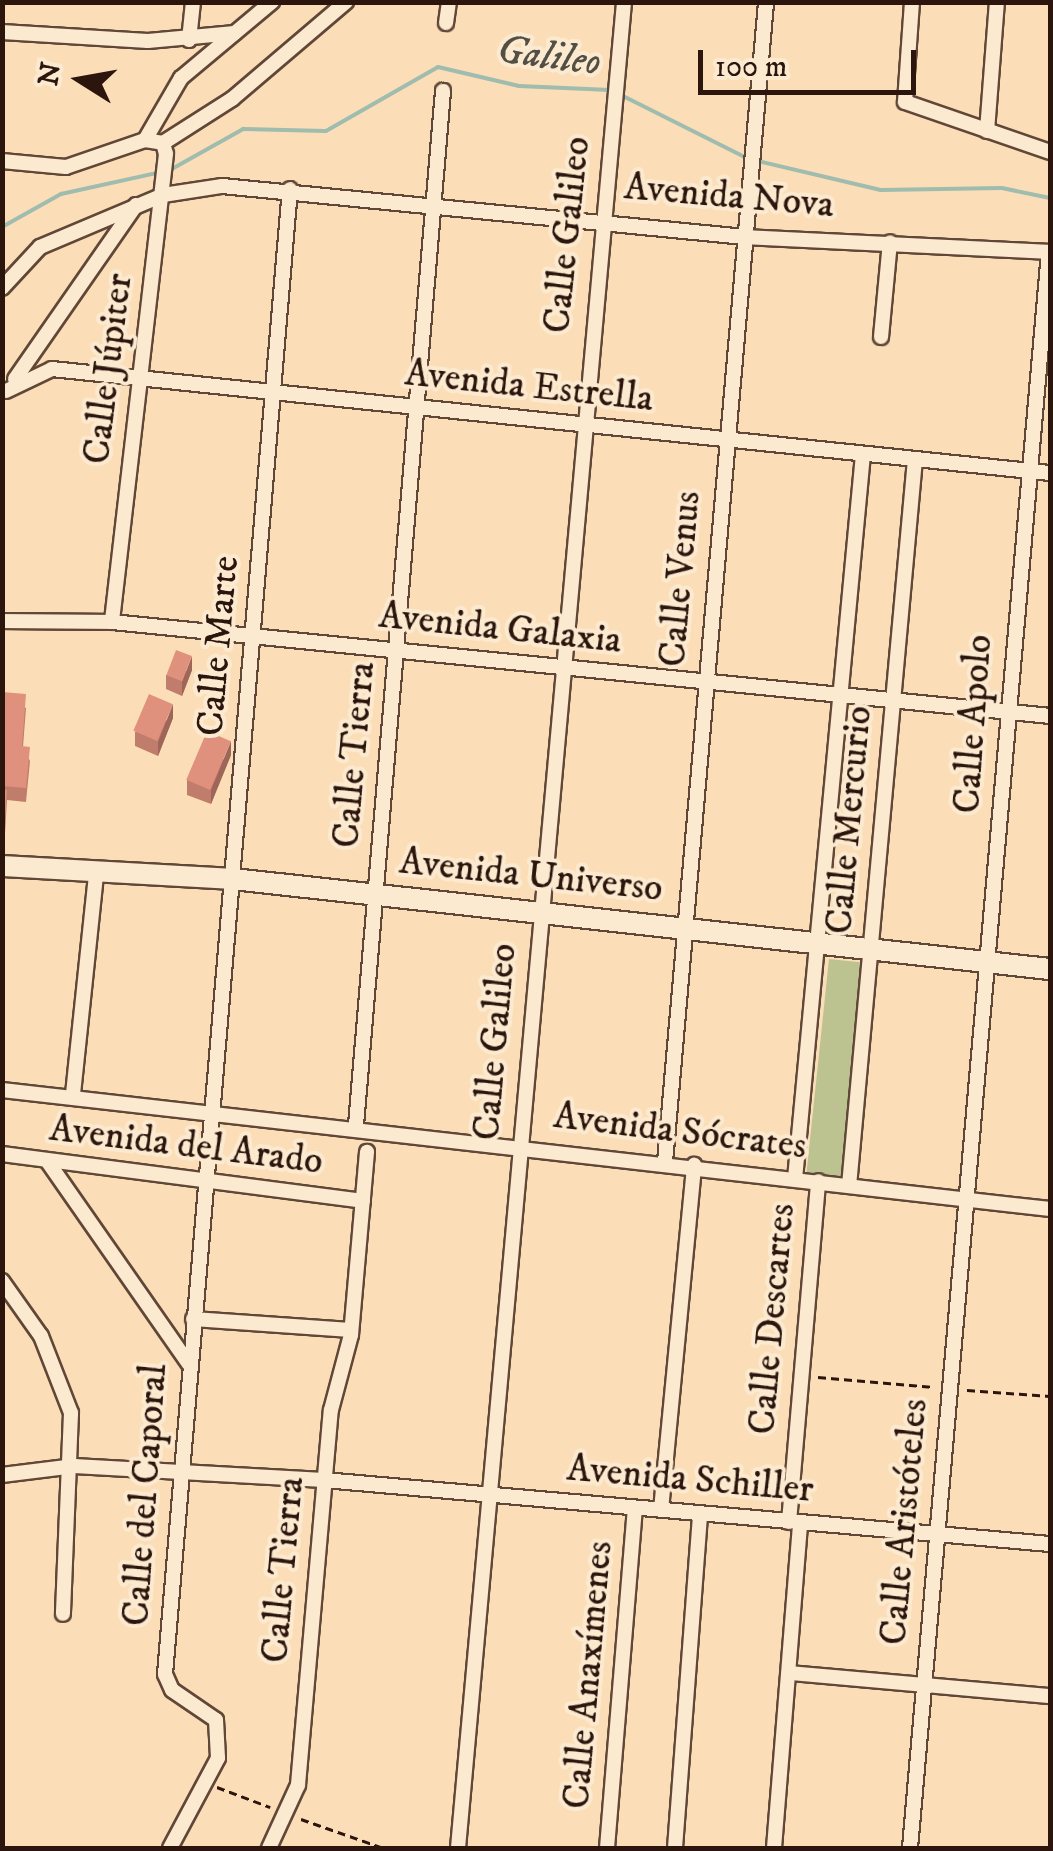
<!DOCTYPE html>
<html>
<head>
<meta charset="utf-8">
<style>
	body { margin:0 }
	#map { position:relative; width:1053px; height:1851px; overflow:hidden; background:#fbdeb7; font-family:"IM FELL DW Pica",serif }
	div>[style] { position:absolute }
	.green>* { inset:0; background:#bcc290; transform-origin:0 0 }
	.stream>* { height:4px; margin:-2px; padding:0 2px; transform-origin:2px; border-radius:2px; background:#9fbcae }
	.path>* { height:2.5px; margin-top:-1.25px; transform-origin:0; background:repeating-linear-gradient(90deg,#2c150c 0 8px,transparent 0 13px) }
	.roads { filter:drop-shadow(2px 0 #604737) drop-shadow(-2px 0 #604737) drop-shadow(0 2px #604737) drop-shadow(0 -2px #604737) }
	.street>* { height:14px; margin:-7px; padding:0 7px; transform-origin:7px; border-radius:7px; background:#fcead0 }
	.secondary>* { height:20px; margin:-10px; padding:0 10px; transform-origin:10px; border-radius:10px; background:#fcead0 }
	.wall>* { inset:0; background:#c17d6c }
	.shaded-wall>* { inset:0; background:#9d6658 }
	.building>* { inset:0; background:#e0917d; transform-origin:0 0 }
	span { translate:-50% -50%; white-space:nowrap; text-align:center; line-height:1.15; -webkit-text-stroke:8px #fcead0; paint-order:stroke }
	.street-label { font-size:38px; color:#2c150c }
	.water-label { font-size:40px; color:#544f45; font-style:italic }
	.frame { position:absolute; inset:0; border:5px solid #2c150c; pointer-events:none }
	.north { position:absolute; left:30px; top:30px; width:100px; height:100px; -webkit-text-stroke:8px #fcead0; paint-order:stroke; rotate:281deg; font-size:28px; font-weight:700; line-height:40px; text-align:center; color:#2c150c }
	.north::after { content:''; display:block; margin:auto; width:35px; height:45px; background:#2c150c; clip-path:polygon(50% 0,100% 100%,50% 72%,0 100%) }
	.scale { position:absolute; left:698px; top:50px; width:218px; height:45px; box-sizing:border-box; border:5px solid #2c150c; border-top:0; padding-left:12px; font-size:30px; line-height:35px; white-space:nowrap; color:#2c150c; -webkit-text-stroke:8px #fcead0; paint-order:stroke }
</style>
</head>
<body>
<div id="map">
	<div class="green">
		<div style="left:829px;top:959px;width:36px;height:215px;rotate:6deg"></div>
	</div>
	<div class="stream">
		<div style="left:619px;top:94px;width:145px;rotate:26.6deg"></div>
		<div style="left:758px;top:161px;width:126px;rotate:13.3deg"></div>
		<div style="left:881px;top:190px;width:121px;rotate:-0.9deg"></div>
		<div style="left:1002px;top:188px;width:49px;rotate:11.8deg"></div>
		<div style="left:170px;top:170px;width:84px;rotate:-29.3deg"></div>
		<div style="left:243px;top:129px;width:83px;rotate:1.4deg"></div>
		<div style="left:326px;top:131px;width:129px;rotate:-29.7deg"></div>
		<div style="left:438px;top:67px;width:83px;rotate:13.2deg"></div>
		<div style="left:519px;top:86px;width:91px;rotate:2.5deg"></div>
		<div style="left:2px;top:227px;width:68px;rotate:-29.2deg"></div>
		<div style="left:61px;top:194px;width:102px;rotate:-12.4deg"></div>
	</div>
	<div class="path">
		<div style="left:818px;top:1377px;width:116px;rotate:4.9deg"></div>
		<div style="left:967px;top:1390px;width:83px;rotate:4.1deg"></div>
		<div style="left:217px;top:1787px;width:57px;rotate:20.7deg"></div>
		<div style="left:301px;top:1819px;width:88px;rotate:19.3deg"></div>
	</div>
	<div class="roads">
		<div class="street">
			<div style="left:912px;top:2px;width:100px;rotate:94deg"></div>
			<div style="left:905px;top:102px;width:153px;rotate:19deg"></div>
			<div style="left:446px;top:23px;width:21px;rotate:-82deg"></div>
			<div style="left:2px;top:32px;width:146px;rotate:3.5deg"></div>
			<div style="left:148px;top:41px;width:87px;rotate:-5.3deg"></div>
			<div style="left:189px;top:40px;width:38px;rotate:-84deg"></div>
			<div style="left:987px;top:131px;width:129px;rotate:-85.6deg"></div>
			<div style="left:145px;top:140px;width:72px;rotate:-59.9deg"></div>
			<div style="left:181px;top:78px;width:119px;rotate:-39.9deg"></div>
			<div style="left:163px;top:143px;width:82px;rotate:-32.5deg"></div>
			<div style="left:232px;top:99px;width:150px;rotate:-40.4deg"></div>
			<div style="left:2px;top:161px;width:64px;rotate:5.4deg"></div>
			<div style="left:66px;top:167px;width:83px;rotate:-18.9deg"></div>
			<div style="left:145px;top:140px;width:18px;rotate:9deg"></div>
			<div style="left:163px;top:143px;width:11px;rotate:75deg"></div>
			<div style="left:166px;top:154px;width:471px;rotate:96.6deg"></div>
			<div style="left:2px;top:288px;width:56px;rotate:-47.2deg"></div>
			<div style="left:40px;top:247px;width:134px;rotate:-22.9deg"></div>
			<div style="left:163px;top:195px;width:60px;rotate:-8.7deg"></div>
			<div style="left:222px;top:186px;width:525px;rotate:5.57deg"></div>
			<div style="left:745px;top:237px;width:305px;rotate:2.8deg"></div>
			<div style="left:881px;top:337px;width:95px;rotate:-84.6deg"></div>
			<div style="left:15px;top:379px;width:212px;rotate:-55.2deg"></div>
			<div style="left:6px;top:391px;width:51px;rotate:-25.6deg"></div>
			<div style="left:52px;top:369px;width:1003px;rotate:5.95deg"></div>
			<div style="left:2px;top:621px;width:110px;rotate:0.5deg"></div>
			<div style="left:112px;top:622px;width:943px;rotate:5.72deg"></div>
			<div style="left:2px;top:1090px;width:1055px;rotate:6.48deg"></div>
			<div style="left:73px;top:1094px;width:221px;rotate:-84deg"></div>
			<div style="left:356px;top:1125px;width:1038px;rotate:-85.19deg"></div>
			<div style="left:2px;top:1154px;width:364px;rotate:7.4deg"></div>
			<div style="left:48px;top:1162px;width:246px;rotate:55.1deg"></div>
			<div style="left:665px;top:1162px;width:1164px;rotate:-85.02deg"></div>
			<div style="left:795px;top:1179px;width:728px;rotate:-84.64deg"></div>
			<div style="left:849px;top:1186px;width:729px;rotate:-84.81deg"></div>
			<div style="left:2px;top:1281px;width:67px;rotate:54.7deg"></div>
			<div style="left:41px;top:1336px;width:83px;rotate:68.7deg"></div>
			<div style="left:71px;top:1413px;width:201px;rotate:92.3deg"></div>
			<div style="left:193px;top:1319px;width:158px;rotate:4deg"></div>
			<div style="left:2px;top:1475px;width:73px;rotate:-7.1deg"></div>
			<div style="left:74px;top:1466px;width:250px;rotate:3.2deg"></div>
			<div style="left:324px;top:1480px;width:729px;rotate:5.04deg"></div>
			<div style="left:661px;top:1510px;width:347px;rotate:-84.5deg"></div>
			<div style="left:789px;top:1522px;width:342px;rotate:-85.1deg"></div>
			<div style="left:790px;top:1673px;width:261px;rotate:5.1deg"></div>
			<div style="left:170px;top:1848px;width:102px;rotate:-61.9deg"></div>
			<div style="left:218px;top:1758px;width:38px;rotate:-93deg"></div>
			<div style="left:216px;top:1720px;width:53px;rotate:-145.7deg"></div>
			<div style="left:172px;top:1690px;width:17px;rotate:-114deg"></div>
			<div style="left:165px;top:1674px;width:1490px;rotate:-85.19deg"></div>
			<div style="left:269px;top:1848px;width:69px;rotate:-65.3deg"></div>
			<div style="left:298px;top:1785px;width:376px;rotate:-85deg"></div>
			<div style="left:331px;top:1410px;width:78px;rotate:-75.1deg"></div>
			<div style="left:351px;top:1335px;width:184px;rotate:-85deg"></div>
			<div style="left:458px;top:1848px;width:1853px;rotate:-84.86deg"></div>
			<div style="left:607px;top:1848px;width:341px;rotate:-85.3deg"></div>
			<div style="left:675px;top:1848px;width:336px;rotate:-85.7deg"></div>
			<div style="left:774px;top:1848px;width:327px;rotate:-85.4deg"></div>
			<div style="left:910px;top:1848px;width:1602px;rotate:-85.02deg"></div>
		</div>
		<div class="secondary">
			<div style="left:2px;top:866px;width:231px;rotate:3.2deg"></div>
			<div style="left:233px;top:879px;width:822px;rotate:6.29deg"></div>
		</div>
	</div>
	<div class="wall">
		<div style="clip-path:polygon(192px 670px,182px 696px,166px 689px,166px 675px)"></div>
		<div style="clip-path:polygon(2px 692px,26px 708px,23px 747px,30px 761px,26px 802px,7px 800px,5px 834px,2px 833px)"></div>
		<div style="clip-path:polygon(173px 718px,158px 756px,135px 746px,135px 732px)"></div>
		<div style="clip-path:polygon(231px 755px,211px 804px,187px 795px,187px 780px)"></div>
	</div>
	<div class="shaded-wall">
		<div style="clip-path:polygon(192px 656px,192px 670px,182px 696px,182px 682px)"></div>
		<div style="clip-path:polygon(173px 704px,173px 718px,158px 756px,158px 742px)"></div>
		<div style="clip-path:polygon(231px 741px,231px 755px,211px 804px,211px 790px)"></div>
	</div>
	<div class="building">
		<div style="left:176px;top:650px;width:17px;height:27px;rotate:21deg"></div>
		<div style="clip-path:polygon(2px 692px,26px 694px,22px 746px,30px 747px,26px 788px,2px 786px)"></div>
		<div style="left:149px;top:694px;width:26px;height:40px;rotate:23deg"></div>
		<div style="left:207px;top:731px;width:26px;height:53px;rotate:23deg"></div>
		<div style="clip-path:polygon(2px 790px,7px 790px,5px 820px,2px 819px)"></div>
	</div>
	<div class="street-label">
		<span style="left:729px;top:197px;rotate:5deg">Avenida Nova</span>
		<span style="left:568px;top:235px;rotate:-84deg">Calle Galileo</span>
		<span style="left:109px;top:369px;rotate:-83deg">Calle Júpiter</span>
		<span style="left:529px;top:387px;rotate:6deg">Avenida Estrella</span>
		<span style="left:681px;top:579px;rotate:-85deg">Calle Venus</span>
		<span style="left:500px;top:629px;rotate:6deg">Avenida Galaxia</span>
		<span style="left:219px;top:646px;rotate:-85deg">Calle Marte</span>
		<span style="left:974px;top:724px;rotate:-86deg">Calle Apolo</span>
		<span style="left:355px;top:755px;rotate:-85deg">Calle Tierra</span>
		<span style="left:850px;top:820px;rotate:-85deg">Calle Mercurio</span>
		<span style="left:531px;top:876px;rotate:6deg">Avenida Universo</span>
		<span style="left:496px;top:1042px;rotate:-85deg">Calle Galileo</span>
		<span style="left:680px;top:1132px;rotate:7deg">Avenida Sócrates</span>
		<span style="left:186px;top:1146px;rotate:7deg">Avenida del Arado</span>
		<span style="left:773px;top:1319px;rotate:-85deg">Calle Descartes</span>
		<span style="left:690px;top:1480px;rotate:5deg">Avenida Schiller</span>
		<span style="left:146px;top:1495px;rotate:-86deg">Calle del Caporal</span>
		<span style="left:905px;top:1522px;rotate:-85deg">Calle Aristóteles</span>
		<span style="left:284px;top:1570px;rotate:-85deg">Calle Tierra</span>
		<span style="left:589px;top:1675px;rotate:-85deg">Calle Anaxímenes</span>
	</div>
	<div class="water-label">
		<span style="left:549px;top:57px;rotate:7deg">Galileo</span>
	</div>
	<div class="frame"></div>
	<div class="north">N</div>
	<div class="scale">100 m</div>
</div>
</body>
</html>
